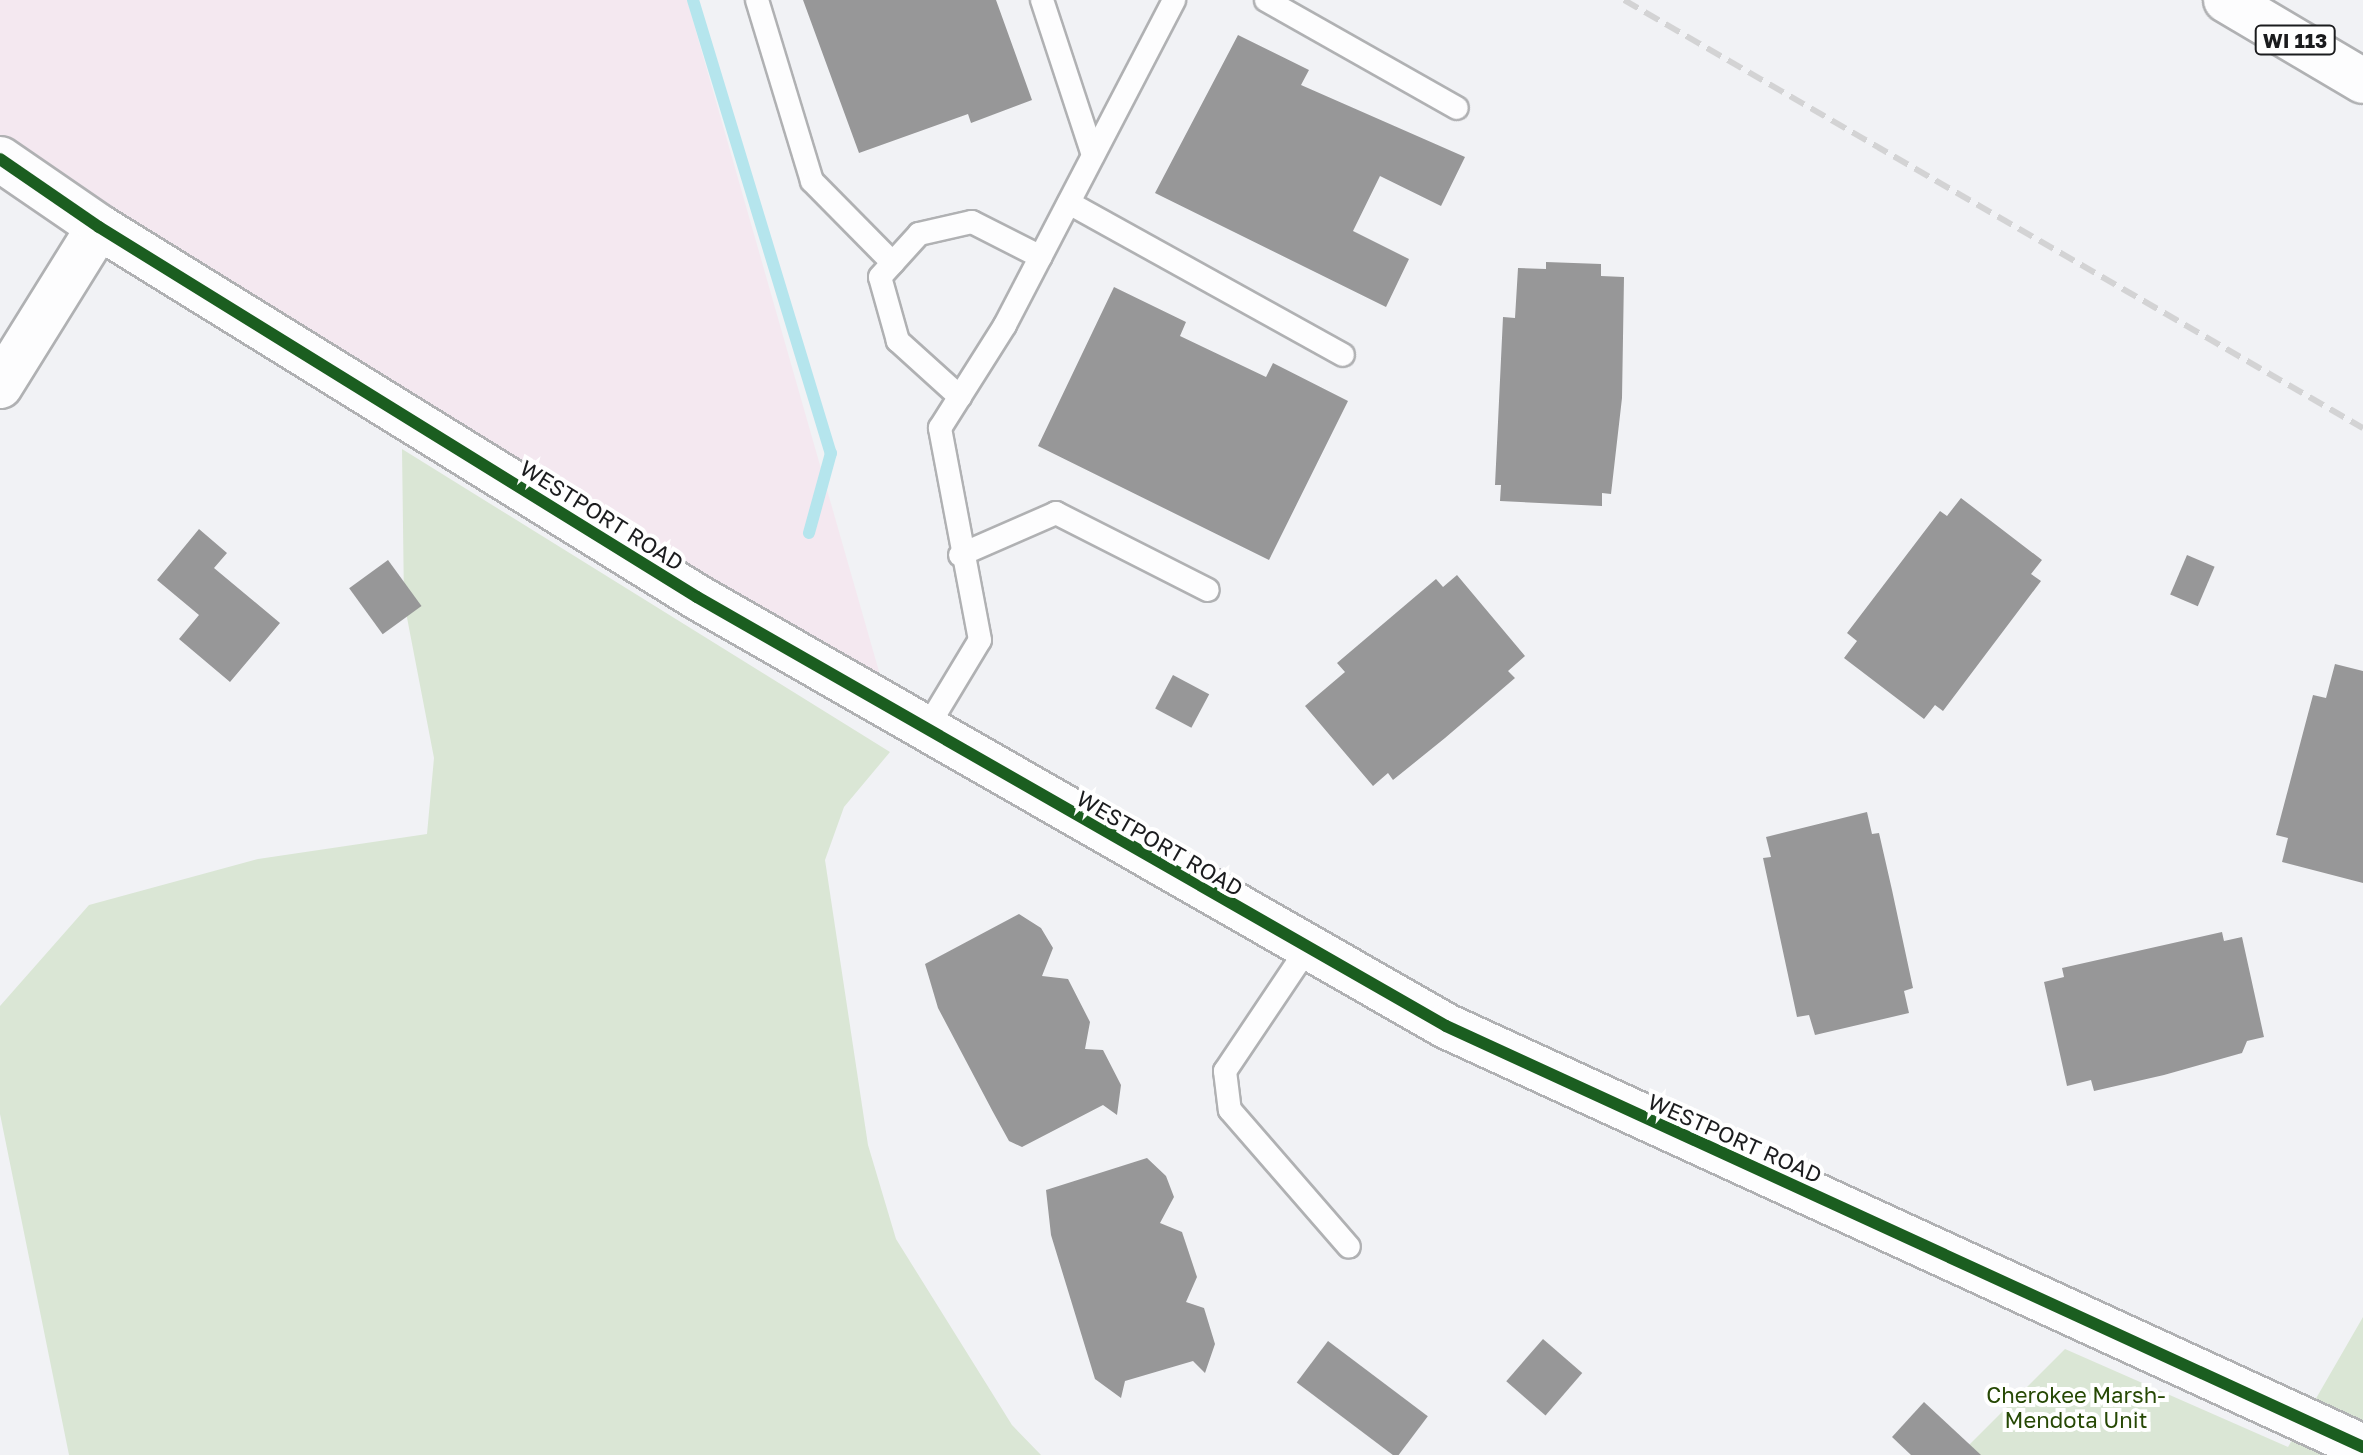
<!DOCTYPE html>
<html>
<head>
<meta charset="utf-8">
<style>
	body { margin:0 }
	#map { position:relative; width:2363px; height:1455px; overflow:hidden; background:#f1f2f5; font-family:"Golos Text",sans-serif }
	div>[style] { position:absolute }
	.commercial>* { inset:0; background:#f4e8f0 }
	.green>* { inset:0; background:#dae6d5 }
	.stream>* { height:12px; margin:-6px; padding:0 6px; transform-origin:6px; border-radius:6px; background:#b5e5ed }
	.building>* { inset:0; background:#979798; transform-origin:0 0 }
	.roads { filter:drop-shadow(2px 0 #b0b1b3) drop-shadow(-2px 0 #b0b1b3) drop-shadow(0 2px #b0b1b3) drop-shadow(0 -2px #b0b1b3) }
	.service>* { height:22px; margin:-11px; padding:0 11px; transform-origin:11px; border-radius:11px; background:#fdfdfe }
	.minor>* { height:44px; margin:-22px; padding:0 22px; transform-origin:22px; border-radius:22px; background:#fdfdfe }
	.tertiary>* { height:44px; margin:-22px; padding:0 22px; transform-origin:22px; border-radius:22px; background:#fdfdfe }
	.primary>* { height:44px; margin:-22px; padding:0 22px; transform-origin:22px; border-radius:22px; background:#fdfdfe }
	.rail>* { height:6px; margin-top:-3px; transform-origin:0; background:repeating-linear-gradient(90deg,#d3d3d4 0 16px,transparent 0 24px) }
	.cycleway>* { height:12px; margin:-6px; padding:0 6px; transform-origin:6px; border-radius:6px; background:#1b5e20 }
	span { translate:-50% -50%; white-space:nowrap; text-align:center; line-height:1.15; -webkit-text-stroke:8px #fff; paint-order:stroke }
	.shield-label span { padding:2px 6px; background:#fff; border:2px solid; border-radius:6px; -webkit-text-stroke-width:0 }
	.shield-label { font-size:20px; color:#1b1c1e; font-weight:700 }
	.street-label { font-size:22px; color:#1b1c1e }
	.park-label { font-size:22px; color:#264804 }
</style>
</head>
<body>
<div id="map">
	<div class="commercial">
		<div style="clip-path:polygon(0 0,687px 0,890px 710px,0 159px)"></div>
	</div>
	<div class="green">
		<div style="clip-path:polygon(402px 449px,890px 752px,844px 807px,825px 860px,868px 1145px,896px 1239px,1012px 1425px,1041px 1455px,69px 1455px,0 1114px,0 1006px,89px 905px,258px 859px,427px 834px,434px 758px,404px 602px)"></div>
		<div style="clip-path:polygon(2363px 1317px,2363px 1455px,1959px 1455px,2065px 1349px,2288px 1447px)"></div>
	</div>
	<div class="stream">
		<div style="left:693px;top:0;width:474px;rotate:73.1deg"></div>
		<div style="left:831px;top:453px;width:83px;rotate:105.4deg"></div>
	</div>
	<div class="building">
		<div style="clip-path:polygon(803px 0,996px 0,1032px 100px,971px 123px,968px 114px,859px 153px)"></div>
		<div style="clip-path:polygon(1238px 35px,1309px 70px,1301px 85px,1465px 157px,1441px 206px,1380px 176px,1353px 231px,1409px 259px,1386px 307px,1155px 193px)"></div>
		<div style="clip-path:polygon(1546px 262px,1601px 264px,1601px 276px,1624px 277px,1622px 398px,1611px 494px,1602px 493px,1602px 506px,1500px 501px,1501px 485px,1495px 485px,1503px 317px,1515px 318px,1518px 268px,1546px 269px)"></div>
		<div style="clip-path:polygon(1114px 287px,1186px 322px,1180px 336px,1266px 377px,1273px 363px,1348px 401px,1269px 560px,1038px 446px)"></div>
		<div style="clip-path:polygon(1961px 498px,2042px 560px,2031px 574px,2041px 581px,1943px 711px,1935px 705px,1924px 719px,1844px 658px,1857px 641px,1847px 633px,1940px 511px,1947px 516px)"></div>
		<div style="clip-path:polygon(199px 529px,227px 553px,214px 568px,280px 623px,230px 682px,179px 639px,199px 615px,157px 580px)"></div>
		<div style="left:2187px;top:555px;width:30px;height:43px;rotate:23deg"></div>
		<div style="left:388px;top:560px;width:57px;height:48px;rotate:54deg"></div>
		<div style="clip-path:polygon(1457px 575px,1525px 656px,1508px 671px,1515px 678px,1445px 738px,1393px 780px,1388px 773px,1373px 786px,1305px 706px,1345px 672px,1337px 663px,1436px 579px,1443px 587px)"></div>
		<div style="clip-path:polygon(2335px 664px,2363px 671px,2363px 883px,2282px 862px,2288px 838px,2276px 835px,2313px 695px,2326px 698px)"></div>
		<div style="left:1173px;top:675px;width:41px;height:38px;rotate:28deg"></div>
		<div style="clip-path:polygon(1867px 812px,1872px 834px,1879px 833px,1892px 890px,1913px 988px,1904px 991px,1909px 1013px,1815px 1035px,1809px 1015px,1797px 1017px,1763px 858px,1771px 857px,1766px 837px)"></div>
		<div style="clip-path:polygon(1019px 914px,1041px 928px,1053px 948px,1042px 976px,1068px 979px,1090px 1022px,1085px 1049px,1103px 1050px,1121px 1085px,1117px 1115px,1103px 1105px,1022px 1147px,1009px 1141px,993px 1112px,938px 1008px,925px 964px)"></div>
		<div style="clip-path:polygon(2222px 932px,2224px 941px,2242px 937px,2264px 1037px,2247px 1041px,2242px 1053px,2164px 1075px,2094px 1091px,2091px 1080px,2067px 1086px,2044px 982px,2064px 977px,2062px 968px)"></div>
		<div style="clip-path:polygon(1147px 1158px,1166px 1176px,1174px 1197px,1160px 1223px,1182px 1232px,1197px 1277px,1186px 1302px,1204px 1308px,1215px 1344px,1205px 1373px,1193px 1361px,1125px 1381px,1121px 1398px,1095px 1379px,1051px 1235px,1046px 1190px)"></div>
		<div style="left:1543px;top:1339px;width:52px;height:56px;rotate:41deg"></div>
		<div style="left:1328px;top:1341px;width:125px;height:52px;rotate:37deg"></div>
		<div style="clip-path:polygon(1924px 1402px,1981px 1455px,1911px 1455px,1892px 1437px)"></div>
	</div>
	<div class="roads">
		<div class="service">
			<div style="left:757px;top:0;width:189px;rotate:73.1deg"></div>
			<div style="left:812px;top:181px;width:115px;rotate:45.4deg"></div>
			<div style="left:1042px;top:0;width:163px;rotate:71.8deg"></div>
			<div style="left:1266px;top:0;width:219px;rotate:29.5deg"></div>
			<div style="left:1069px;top:203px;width:313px;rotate:29deg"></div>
			<div style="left:960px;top:397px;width:84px;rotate:-137.9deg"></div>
			<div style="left:898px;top:341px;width:66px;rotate:-105.7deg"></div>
			<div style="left:880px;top:277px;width:58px;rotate:-47.8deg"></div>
			<div style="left:919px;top:234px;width:54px;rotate:-12.8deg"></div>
			<div style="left:972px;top:222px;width:77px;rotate:26.9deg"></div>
			<div style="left:960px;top:555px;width:105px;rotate:-23.6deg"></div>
			<div style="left:1056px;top:513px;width:170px;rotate:26.9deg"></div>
			<div style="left:925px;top:731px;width:106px;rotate:-58.9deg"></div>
			<div style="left:980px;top:640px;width:216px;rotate:-100.7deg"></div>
			<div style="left:940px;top:428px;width:122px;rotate:-57.7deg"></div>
			<div style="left:1005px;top:325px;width:366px;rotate:-62.5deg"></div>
			<div style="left:1307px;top:949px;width:147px;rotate:123.9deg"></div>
			<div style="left:1225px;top:1071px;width:39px;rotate:83deg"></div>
			<div style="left:1230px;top:1110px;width:181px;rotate:49deg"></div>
		</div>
		<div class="minor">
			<div style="left:0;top:386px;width:187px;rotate:-58.1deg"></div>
		</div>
		<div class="tertiary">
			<div style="left:0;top:159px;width:120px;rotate:34.5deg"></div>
			<div style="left:99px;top:227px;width:703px;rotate:31.75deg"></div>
			<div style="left:697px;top:597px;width:863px;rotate:29.8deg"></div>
			<div style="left:1446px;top:1026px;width:1009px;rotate:24.66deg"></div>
		</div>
		<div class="primary">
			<div style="left:2226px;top:0;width:159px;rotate:30.6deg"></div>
		</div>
	</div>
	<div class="rail">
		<div style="left:1624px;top:0;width:854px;rotate:30.08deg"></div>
	</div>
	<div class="cycleway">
		<div style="left:0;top:159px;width:120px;rotate:34.5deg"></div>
		<div style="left:99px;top:227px;width:703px;rotate:31.75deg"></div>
		<div style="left:697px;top:597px;width:863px;rotate:29.8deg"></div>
		<div style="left:1446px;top:1026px;width:1009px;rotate:24.66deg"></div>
	</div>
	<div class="shield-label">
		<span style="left:2295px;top:40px">WI 113</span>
	</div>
	<div class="street-label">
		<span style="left:602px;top:515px;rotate:32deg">WESTPORT ROAD</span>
		<span style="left:1160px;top:843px;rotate:30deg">WESTPORT ROAD</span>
		<span style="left:1735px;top:1138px;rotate:24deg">WESTPORT ROAD</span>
	</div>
	<div class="park-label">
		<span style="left:2076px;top:1407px">Cherokee Marsh-<br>Mendota Unit</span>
	</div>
</div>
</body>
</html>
